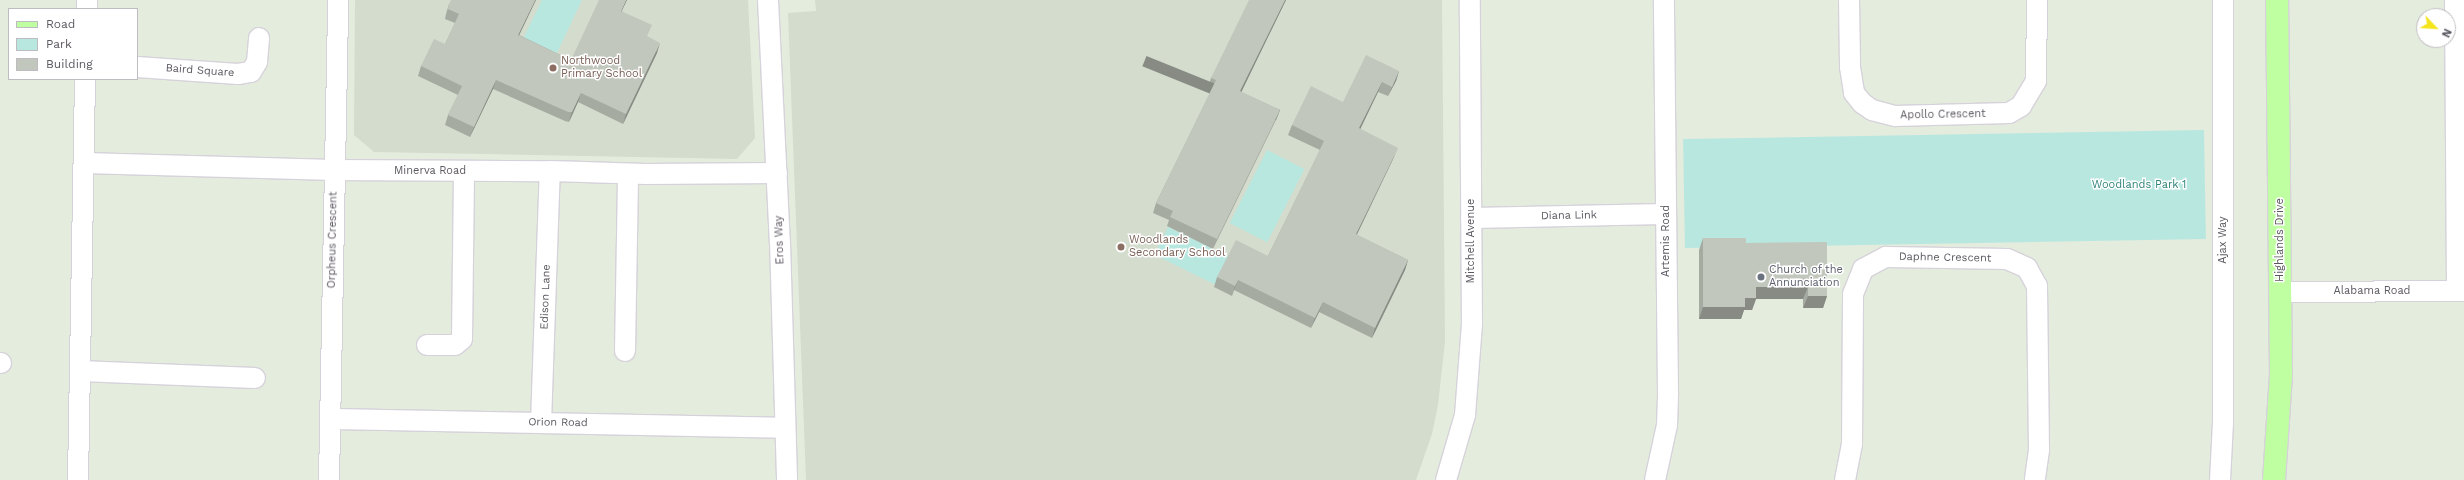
<!DOCTYPE html>
<html>
<head>
<meta charset="utf-8">
<style>
	body { margin:0 }
	#map { position:relative; width:2464px; height:480px; overflow:hidden; background:#e4ecde; font-family:"Work Sans",sans-serif }
	div>[style] { position:absolute }
	.education>* { inset:0; background:#d3dccd }
	.green>* { inset:0; background:#b8e7e0; transform-origin:0 0 }
	.roads { filter:drop-shadow(1px 0 #d6d2da) drop-shadow(-1px 0 #d6d2da) drop-shadow(0 1px #d6d2da) drop-shadow(0 -1px #d6d2da) }
	.minor>* { height:20px; margin:-10px; padding:0 10px; transform-origin:10px; border-radius:10px; background:#fff }
	.major>* { height:22px; margin:-11px; padding:0 11px; transform-origin:11px; border-radius:11px; background:#bfffa1 }
	.wall>* { inset:0; background:#a6aba2 }
	.shaded-wall>* { inset:0; background:#878b84; transform-origin:0 0 }
	.building>* { inset:0; background:#c1c7bc }
	.dots>* { width:11px; height:11px; translate:-50% -50%; box-sizing:border-box; border:2px solid #fff; border-radius:50% }
	span { translate:-50% -50%; white-space:nowrap; text-align:center; line-height:1.15; -webkit-text-stroke:3px #fff; paint-order:stroke }
	.education-label { font-size:11px; color:#785e54 }
	.left { translate:0 -50%; text-align:left }
	.street-label { font-size:11px; color:#5c5861 }
	.park-label { font-size:11px; color:#2e837a }
	.worship-label { font-size:11px; color:#5b616d }
	.legend { position:absolute; left:8px; top:8px; width:130px; height:72px; box-sizing:border-box; background:#fff; border:1px solid #bebcc0; margin:0; padding:5px 7px; list-style:none; font-size:12px; color:#5c5861 }
	.legend li { display:flex; align-items:center; gap:8px; height:20px }
	.legend b { width:20px; border:1px solid #bebcc0 }
	.north { position:absolute; left:2416px; top:8px; width:40px; height:40px; box-sizing:border-box; background:#fff; border:1px solid #bebcc0; border-radius:50%; rotate:115deg; font-size:11px; font-weight:700; line-height:16px; text-align:center; color:#5c5861 }
	.north::after { content:''; display:block; margin:auto; width:14px; height:18px; background:#f5e51c; clip-path:polygon(50% 0,100% 100%,50% 72%,0 100%) }
</style>
</head>
<body>
<div id="map">
	<div class="education">
		<div style="clip-path:polygon(355px 0,748px 0,755px 138px,737px 159px,374px 152px,354px 135px)"></div>
		<div style="clip-path:polygon(815px 0,1442px 0,1445px 341px,1438px 405px,1432px 434px,1416px 480px,806px 480px,788px 13px,816px 11px)"></div>
	</div>
	<div class="green">
		<div style="clip-path:polygon(542px 0,582px 0,555px 57px,522px 41px)"></div>
		<div style="left:2204px;top:130px;width:109px;height:521px;rotate:89deg"></div>
		<div style="left:1267px;top:150px;width:42px;height:82px;rotate:27deg"></div>
		<div style="left:1168px;top:227px;width:68px;height:31px;rotate:26deg"></div>
	</div>
	<div class="roads">
		<div class="minor">
			<div style="left:768px;top:0;width:242px;rotate:87.2deg"></div>
			<div style="left:780px;top:242px;width:238px;rotate:88.3deg"></div>
			<div style="left:1849px;top:0;width:67px;rotate:89.1deg"></div>
			<div style="left:1850px;top:67px;width:26px;rotate:81deg"></div>
			<div style="left:1854px;top:93px;width:13px;rotate:51deg"></div>
			<div style="left:1862px;top:103px;width:12px;rotate:35deg"></div>
			<div style="left:1872px;top:110px;width:24px;rotate:15deg"></div>
			<div style="left:1895px;top:116px;width:114px;rotate:-1.5deg"></div>
			<div style="left:2009px;top:113px;width:14px;rotate:-30deg"></div>
			<div style="left:2021px;top:106px;width:29px;rotate:-59deg"></div>
			<div style="left:2036px;top:81px;width:81px;rotate:-89.3deg"></div>
			<div style="left:2455px;top:0;width:291px;rotate:89.6deg"></div>
			<div style="left:87px;top:9px;width:9px;rotate:-90deg"></div>
			<div style="left:137px;top:67px;width:101px;rotate:4deg"></div>
			<div style="left:238px;top:74px;width:13px;rotate:-9deg"></div>
			<div style="left:251px;top:72px;width:12px;rotate:-59deg"></div>
			<div style="left:257px;top:62px;width:24px;rotate:-85deg"></div>
			<div style="left:84px;top:163px;width:250px;rotate:1.6deg"></div>
			<div style="left:334px;top:170px;width:216px;rotate:0.3deg"></div>
			<div style="left:550px;top:171px;width:96px;rotate:1.8deg"></div>
			<div style="left:646px;top:174px;width:131px;rotate:-0.4deg"></div>
			<div style="left:1471px;top:218px;width:195px;rotate:-1.2deg"></div>
			<div style="left:2280px;top:292px;width:184px;rotate:-0.3deg"></div>
			<div style="left:427px;top:345px;width:28px"></div>
			<div style="left:455px;top:345px;width:9px;rotate:-41deg"></div>
			<div style="left:462px;top:339px;width:168px;rotate:-89.3deg"></div>
			<div style="left:625px;top:351px;width:177px;rotate:-89deg"></div>
			<div style="left:0;top:363px;width:1px"></div>
			<div style="left:80px;top:371px;width:175px;rotate:2.3deg"></div>
			<div style="left:331px;top:419px;width:454px;rotate:1.1deg"></div>
			<div style="left:541px;top:423px;width:252px;rotate:-88deg"></div>
			<div style="left:78px;top:480px;width:401px;rotate:-89deg"></div>
			<div style="left:329px;top:480px;width:480px;rotate:-88.9deg"></div>
			<div style="left:1446px;top:480px;width:68px;rotate:-73.7deg"></div>
			<div style="left:1465px;top:415px;width:91px;rotate:-85.6deg"></div>
			<div style="left:1472px;top:324px;width:324px;rotate:-90.4deg"></div>
			<div style="left:1655px;top:480px;width:56px;rotate:-77.7deg"></div>
			<div style="left:1667px;top:425px;width:32px;rotate:-88deg"></div>
			<div style="left:1668px;top:393px;width:393px;rotate:-90.6deg"></div>
			<div style="left:1845px;top:480px;width:37px;rotate:-79deg"></div>
			<div style="left:1852px;top:444px;width:150px;rotate:-89.6deg"></div>
			<div style="left:1853px;top:294px;width:27px;rotate:-68deg"></div>
			<div style="left:1863px;top:269px;width:26px;rotate:-28deg"></div>
			<div style="left:1886px;top:257px;width:121px;rotate:0.9deg"></div>
			<div style="left:2007px;top:259px;width:22px;rotate:24deg"></div>
			<div style="left:2027px;top:268px;width:21px;rotate:61deg"></div>
			<div style="left:2037px;top:286px;width:164px;rotate:89.3deg"></div>
			<div style="left:2039px;top:450px;width:30px;rotate:98deg"></div>
			<div style="left:2220px;top:480px;width:57px;rotate:-87deg"></div>
			<div style="left:2223px;top:423px;width:423px;rotate:-90deg"></div>
		</div>
		<div class="major">
			<div style="left:2274px;top:480px;width:105px;rotate:-86.2deg"></div>
			<div style="left:2281px;top:375px;width:375px;rotate:-90.6deg"></div>
		</div>
	</div>
	<div class="wall">
		<div style="clip-path:polygon(1285px 0,1286px 0,1241px 92px,1280px 110px,1276px 120px,1213px 249px,1167px 226px,1169px 220px,1153px 213px,1156px 203px,1212px 89px,1208px 88px,1211px 78px)"></div>
		<div style="clip-path:polygon(449px 4px,519px 35px,571px 60px,622px 11px,647px 37px,657px 53px,623px 124px,578px 102px,569px 122px,565px 121px,493px 89px,470px 137px,445px 125px,448px 115px,458px 95px,418px 76px,421px 66px,445px 44px,455px 23px,445px 19px,446px 14px)"></div>
		<div style="clip-path:polygon(1399px 71px,1396px 81px,1388px 96px,1378px 92px,1360px 129px,1394px 157px,1357px 235px,1408px 260px,1405px 270px,1372px 338px,1319px 312px,1311px 328px,1234px 290px,1232px 296px,1214px 287px,1217px 277px,1268px 256px,1320px 150px,1288px 135px,1292px 125px,1343px 102px)"></div>
		<div style="clip-path:polygon(1703px 238px,1746px 243px,1827px 296px,1823px 308px,1803px 308px,1803px 299px,1756px 299px,1752px 310px,1744px 310px,1741px 319px,1699px 319px,1699px 250px)"></div>
	</div>
	<div class="shaded-wall">
		<div style="clip-path:polygon(535px 0,536px 0,515px 44px,518px 35px)"></div>
		<div style="clip-path:polygon(626px 0,627px 0,617px 21px,621px 11px)"></div>
		<div style="clip-path:polygon(1285px 0,1286px 0,1237px 101px,1240px 91px)"></div>
		<div style="clip-path:polygon(660px 43px,657px 53px,623px 124px,626px 114px)"></div>
		<div style="clip-path:polygon(1399px 71px,1396px 81px,1388px 96px,1392px 87px)"></div>
		<div style="clip-path:polygon(496px 80px,493px 89px,470px 137px,474px 127px)"></div>
		<div style="clip-path:polygon(1382px 82px,1378px 92px,1356px 138px,1359px 128px)"></div>
		<div style="clip-path:polygon(581px 93px,578px 102px,569px 122px,572px 112px)"></div>
		<div style="left:1280px;top:110px;width:11px;height:144px;rotate:112deg"></div>
		<div style="clip-path:polygon(1398px 148px,1394px 157px,1352px 244px,1356px 234px)"></div>
		<div style="clip-path:polygon(1408px 260px,1405px 270px,1372px 338px,1375px 328px)"></div>
		<div style="clip-path:polygon(1238px 280px,1234px 290px,1232px 296px,1235px 286px)"></div>
		<div style="clip-path:polygon(1756px 287px,1808px 287px,1803px 299px,1756px 299px,1752px 310px,1744px 310px,1741px 319px,1699px 319px,1703px 307px,1745px 298px)"></div>
		<div style="clip-path:polygon(1808px 296px,1827px 296px,1823px 308px,1803px 308px)"></div>
		<div style="clip-path:polygon(1323px 302px,1319px 312px,1311px 328px,1315px 318px)"></div>
	</div>
	<div class="building">
		<div style="clip-path:polygon(451px 0,535px 0,518px 35px,571px 60px,599px 0,626px 0,621px 11px,652px 25px,647px 36px,660px 43px,626px 114px,581px 93px,572px 112px,568px 112px,496px 80px,474px 127px,448px 115px,462px 86px,421px 66px,434px 39px,445px 44px,459px 14px,448px 9px,449px 4px)"></div>
		<div style="clip-path:polygon(1249px 0,1285px 0,1240px 91px,1280px 110px,1217px 239px,1170px 217px,1173px 211px,1156px 203px,1216px 80px,1211px 78px)"></div>
		<div style="clip-path:polygon(1366px 55px,1399px 71px,1392px 87px,1382px 82px,1359px 128px,1398px 148px,1356px 234px,1408px 260px,1375px 328px,1323px 302px,1315px 318px,1238px 280px,1235px 286px,1217px 277px,1236px 240px,1268px 256px,1324px 141px,1292px 125px,1311px 86px,1343px 102px)"></div>
		<div style="clip-path:polygon(1703px 238px,1746px 238px,1746px 243px,1827px 242px,1827px 296px,1808px 296px,1808px 287px,1756px 287px,1756px 298px,1745px 298px,1745px 307px,1703px 307px)"></div>
	</div>
	<div class="dots">
		<div style="left:553px;top:68px;background:#8d6e63"></div>
		<div style="left:1121px;top:247px;background:#8d6e63"></div>
		<div style="left:1761px;top:277px;background:#6b7280"></div>
	</div>
	<div class="education-label">
		<span class="left" style="left:561px;top:68px">Northwood<br>Primary School</span>
		<span class="left" style="left:1129px;top:247px">Woodlands<br>Secondary School</span>
	</div>
	<div class="street-label">
		<span style="left:200px;top:71px;rotate:4deg">Baird Square</span>
		<span style="left:1943px;top:115px;rotate:-1deg">Apollo Crescent</span>
		<span style="left:430px;top:171px">Minerva Road</span>
		<span style="left:1569px;top:216px;rotate:-1deg">Diana Link</span>
		<span style="left:333px;top:240px;rotate:-89deg">Orpheus Crescent</span>
		<span style="left:780px;top:240px;rotate:-92deg">Eros Way</span>
		<span style="left:2223px;top:240px;rotate:-90deg">Ajax Way</span>
		<span style="left:2280px;top:240px;rotate:-90deg">Highlands Drive</span>
		<span style="left:1471px;top:241px;rotate:-90deg">Mitchell Avenue</span>
		<span style="left:1666px;top:241px;rotate:-90deg">Artemis Road</span>
		<span style="left:1945px;top:258px;rotate:1deg">Daphne Crescent</span>
		<span style="left:2372px;top:291px">Alabama Road</span>
		<span style="left:546px;top:297px;rotate:-88deg">Edison Lane</span>
		<span style="left:558px;top:423px;rotate:1deg">Orion Road</span>
	</div>
	<div class="park-label">
		<span style="left:2139px;top:185px">Woodlands Park 1</span>
	</div>
	<div class="worship-label">
		<span class="left" style="left:1769px;top:277px">Church of the<br>Annunciation</span>
	</div>
	<ul class="legend">
	<li><b style="height:5px;background:#bfffa1"></b>Road</li>
	<li><b style="height:11px;background:#b8e7e0"></b>Park</li>
	<li><b style="height:11px;background:#c1c7bc"></b>Building</li>
	</ul>
	<div class="north">N</div>
</div>
</body>
</html>
